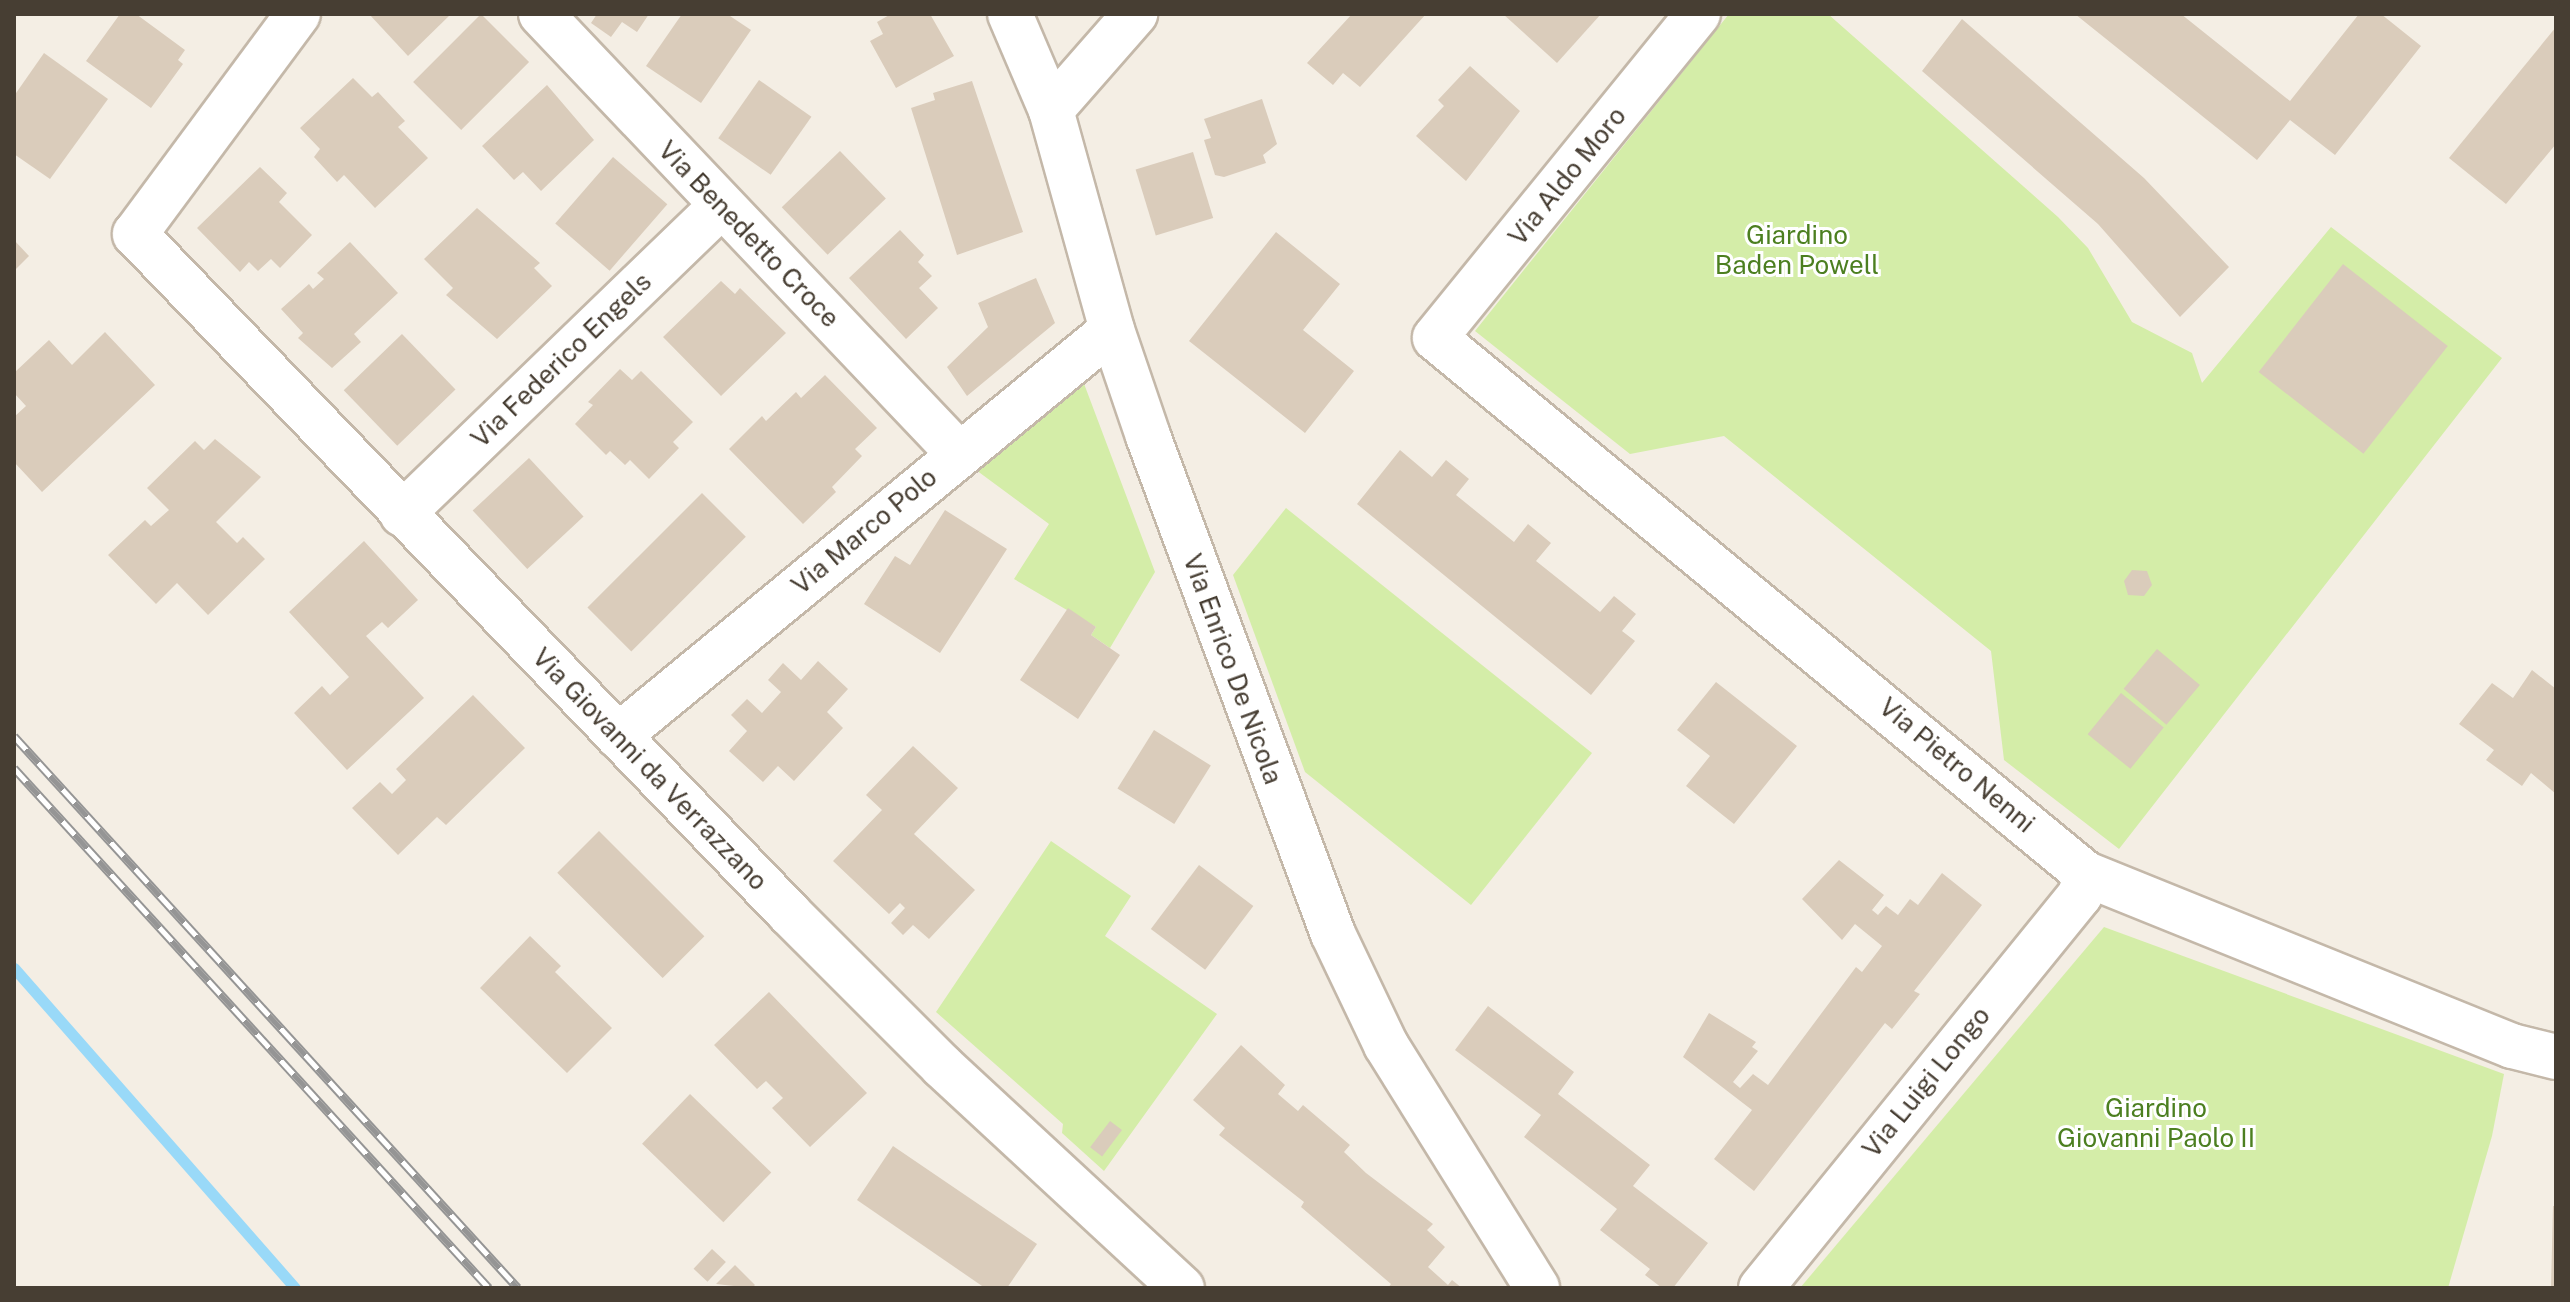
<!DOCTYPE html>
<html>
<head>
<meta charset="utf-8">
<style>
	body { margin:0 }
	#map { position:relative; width:2570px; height:1302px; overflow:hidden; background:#f4eee4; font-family:"Public Sans",sans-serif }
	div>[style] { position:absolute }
	.green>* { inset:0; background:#d4eda8 }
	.stream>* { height:11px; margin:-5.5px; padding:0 5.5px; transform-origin:5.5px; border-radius:5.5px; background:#99d9f8 }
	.building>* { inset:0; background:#daccbb; transform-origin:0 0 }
	.roads { filter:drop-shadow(2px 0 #c4b8a9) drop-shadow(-2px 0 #c4b8a9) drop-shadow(0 2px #c4b8a9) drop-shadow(0 -2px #c4b8a9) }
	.minor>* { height:44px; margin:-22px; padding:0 22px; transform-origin:22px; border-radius:22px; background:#fff }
	.rail>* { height:9px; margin-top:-4.5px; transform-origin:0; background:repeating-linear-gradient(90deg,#fff 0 18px,#959595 0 36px); box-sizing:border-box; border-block:2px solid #959595 }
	span { translate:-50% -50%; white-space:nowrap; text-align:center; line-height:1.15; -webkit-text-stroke:6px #fff; paint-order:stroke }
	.street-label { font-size:26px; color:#473e33 }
	.park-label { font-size:26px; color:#4c7f20 }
	.frame { position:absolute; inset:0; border:16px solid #473e33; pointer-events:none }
</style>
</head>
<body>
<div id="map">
	<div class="green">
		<div style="clip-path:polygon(1729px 14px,1828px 14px,2058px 217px,2088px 248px,2132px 322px,2192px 353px,2202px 383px,2331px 227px,2502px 358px,2119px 849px,2004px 760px,1991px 651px,1724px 436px,1630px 454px,1475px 331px)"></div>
		<div style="clip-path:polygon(1083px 381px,1155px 572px,1110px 648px,1091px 635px,1096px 627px,1014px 579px,1049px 524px,976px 470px)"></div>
		<div style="clip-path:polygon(1286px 508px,1592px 753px,1471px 905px,1305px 772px,1233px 575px)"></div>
		<div style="clip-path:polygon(1051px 841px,1131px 896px,1105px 936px,1217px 1014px,1104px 1171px,1062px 1133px,1063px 1124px,936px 1012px)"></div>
		<div style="clip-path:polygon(2104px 927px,2504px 1074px,2492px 1136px,2448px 1288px,1800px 1288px)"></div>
	</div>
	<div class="stream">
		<div style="left:14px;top:968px;width:426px;rotate:48.7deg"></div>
	</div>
	<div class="building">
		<div style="clip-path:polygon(120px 14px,136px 14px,185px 50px,178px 60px,183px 64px,151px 108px,86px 61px)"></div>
		<div style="clip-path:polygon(369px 14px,451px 14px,408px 56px)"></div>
		<div style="left:481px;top:14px;width:68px;height:96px;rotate:45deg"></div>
		<div style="clip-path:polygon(597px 14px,649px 14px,637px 32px,622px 22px,611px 37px,591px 23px)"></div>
		<div style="clip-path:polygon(682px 14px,727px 14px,751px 30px,701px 103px,646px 66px)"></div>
		<div style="clip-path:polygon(891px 14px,930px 14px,954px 56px,896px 88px,870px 41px,883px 34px,877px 22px)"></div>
		<div style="clip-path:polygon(1352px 14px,1426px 14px,1360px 87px,1343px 73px,1333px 85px,1307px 63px)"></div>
		<div style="clip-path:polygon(1503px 14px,1601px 14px,1557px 63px)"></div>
		<div style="clip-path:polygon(2075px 14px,2181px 14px,2290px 101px,2359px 14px,2381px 14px,2421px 46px,2335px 155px,2290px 120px,2257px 160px)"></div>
		<div style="clip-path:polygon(1962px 19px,2144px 178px,2229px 267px,2180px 317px,2098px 224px,1922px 71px)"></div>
		<div style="clip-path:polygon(2556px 27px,2556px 144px,2506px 204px,2449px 158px)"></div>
		<div style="clip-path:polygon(44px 53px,108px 99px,50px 179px,14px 154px,14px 96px)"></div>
		<div style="clip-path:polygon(1470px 66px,1520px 111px,1466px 181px,1416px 136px,1444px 106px,1438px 100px)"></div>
		<div style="clip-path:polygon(353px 78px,372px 97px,378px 92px,405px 121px,398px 127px,428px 158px,375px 208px,344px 175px,337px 182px,314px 157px,320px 149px,300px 128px)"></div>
		<div style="left:759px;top:80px;width:64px;height:71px;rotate:35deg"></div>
		<div style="clip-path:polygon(972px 81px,1023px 232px,957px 255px,911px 108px,935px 100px,933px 93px)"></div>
		<div style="clip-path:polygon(547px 85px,594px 140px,541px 191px,523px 172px,514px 180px,482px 146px)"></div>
		<div style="clip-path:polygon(1262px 99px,1277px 144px,1263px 155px,1266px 163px,1224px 177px,1215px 175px,1204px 140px,1211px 138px,1204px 119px)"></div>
		<div style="left:840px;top:151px;width:66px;height:81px;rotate:46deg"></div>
		<div style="left:1193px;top:152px;width:69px;height:60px;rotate:73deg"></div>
		<div style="left:613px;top:157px;width:72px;height:88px;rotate:41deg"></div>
		<div style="clip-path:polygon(260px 167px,287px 193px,279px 202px,312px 235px,280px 268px,271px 259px,258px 271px,249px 262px,240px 272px,197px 228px)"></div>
		<div style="clip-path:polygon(477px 208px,540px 263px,534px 268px,552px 286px,497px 339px,446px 295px,453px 288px,424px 259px)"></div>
		<div style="clip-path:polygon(900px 230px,924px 255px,918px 262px,932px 276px,919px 288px,938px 308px,906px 339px,849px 278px)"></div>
		<div style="clip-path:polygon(1276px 232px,1340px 284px,1303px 330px,1354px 371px,1305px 433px,1189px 341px)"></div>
		<div style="clip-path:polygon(14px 240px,29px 256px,14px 271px)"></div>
		<div style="clip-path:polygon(350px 242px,398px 293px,354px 334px,361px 342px,332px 368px,298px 338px,303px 333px,281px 309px,309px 284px,313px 289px,324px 279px,317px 273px)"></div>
		<div style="left:2343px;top:264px;width:133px;height:137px;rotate:38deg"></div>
		<div style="clip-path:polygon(1036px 278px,1055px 323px,967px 396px,947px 367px,988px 327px,978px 303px)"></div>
		<div style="clip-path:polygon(721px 281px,735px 294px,740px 288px,786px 333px,721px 396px,663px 337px)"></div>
		<div style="clip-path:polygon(105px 332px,155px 385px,42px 492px,14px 462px,14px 417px,26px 406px,14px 393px,14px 373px,49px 340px,72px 365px)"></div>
		<div style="left:402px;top:334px;width:77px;height:81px;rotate:46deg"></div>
		<div style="clip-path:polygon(620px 369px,632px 380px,641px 371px,693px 422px,673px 442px,679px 448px,649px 479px,630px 460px,625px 465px,610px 451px,606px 455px,575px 424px,593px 405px,588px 402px)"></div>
		<div style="clip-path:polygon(825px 375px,877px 428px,855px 449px,862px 456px,832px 487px,836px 492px,803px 524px,729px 449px,762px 416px,766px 421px,796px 392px,801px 398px)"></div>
		<div style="clip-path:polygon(215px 439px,261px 477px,216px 522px,237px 543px,243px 537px,265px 559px,208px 615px,177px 583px,156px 604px,108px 555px,145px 520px,151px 526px,169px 510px,147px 488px,195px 441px,204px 450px)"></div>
		<div style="clip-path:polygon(1400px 450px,1432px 477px,1446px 460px,1469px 479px,1456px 495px,1514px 542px,1528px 524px,1551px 543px,1536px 561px,1600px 612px,1614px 596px,1636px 614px,1622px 631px,1635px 641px,1591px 695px,1357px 504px)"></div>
		<div style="left:529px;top:458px;width:80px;height:77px;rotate:47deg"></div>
		<div style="left:702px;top:493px;width:62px;height:162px;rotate:45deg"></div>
		<div style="clip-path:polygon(945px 510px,1007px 549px,940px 653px,864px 604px,895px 556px,910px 565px)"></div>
		<div style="clip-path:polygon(364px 541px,418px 600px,388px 628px,382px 622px,366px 636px,424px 698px,347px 770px,294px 713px,322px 686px,330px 695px,349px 677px,289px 612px)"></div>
		<div style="clip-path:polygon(2132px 570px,2147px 571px,2152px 585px,2144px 596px,2128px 595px,2124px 581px)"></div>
		<div style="clip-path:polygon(1068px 608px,1096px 627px,1091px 635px,1120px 655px,1078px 719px,1020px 680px)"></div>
		<div style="left:2157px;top:649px;width:56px;height:52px;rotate:40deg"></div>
		<div style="clip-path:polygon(818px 661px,848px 689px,827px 712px,843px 728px,794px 781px,778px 766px,763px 782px,729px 751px,747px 731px,731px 715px,747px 699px,762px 713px,781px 692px,768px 680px,783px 663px,801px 680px)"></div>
		<div style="clip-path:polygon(2532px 670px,2556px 689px,2556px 794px,2531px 773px,2522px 786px,2486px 760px,2494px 750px,2459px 724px,2492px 683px,2513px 698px)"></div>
		<div style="clip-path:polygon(1716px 682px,1797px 746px,1734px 824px,1686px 786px,1710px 756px,1677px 730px)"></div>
		<div style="left:2121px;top:693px;width:55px;height:53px;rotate:39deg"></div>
		<div style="clip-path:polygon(473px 695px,525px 748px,446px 825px,437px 817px,398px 855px,352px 808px,380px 782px,392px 794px,406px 780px,396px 769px)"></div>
		<div style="left:1154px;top:730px;width:67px;height:69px;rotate:32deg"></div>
		<div style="clip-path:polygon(913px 746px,958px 788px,914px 834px,975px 890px,929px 939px,913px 925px,903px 935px,891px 923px,905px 908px,900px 903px,889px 914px,833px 861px,882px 810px,866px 795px)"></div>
		<div style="left:599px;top:831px;width:149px;height:59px;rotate:45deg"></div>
		<div style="clip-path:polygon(1839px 860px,1884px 895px,1872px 910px,1878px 915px,1886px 906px,1898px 915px,1910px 899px,1918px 905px,1942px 873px,1982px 905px,1914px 991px,1920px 994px,1892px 1029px,1885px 1023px,1754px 1191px,1714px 1159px,1752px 1110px,1683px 1057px,1709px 1013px,1756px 1042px,1752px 1047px,1758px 1051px,1733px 1082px,1740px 1088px,1753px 1074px,1768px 1085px,1856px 967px,1862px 972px,1882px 946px,1855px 924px,1842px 940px,1802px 899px)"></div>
		<div style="left:1199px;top:865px;width:68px;height:80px;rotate:37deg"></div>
		<div style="clip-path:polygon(530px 936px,561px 966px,555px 972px,612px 1028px,567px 1073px,480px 988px)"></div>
		<div style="clip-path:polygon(769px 992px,867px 1093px,810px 1147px,772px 1108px,783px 1098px,766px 1081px,757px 1089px,714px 1045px)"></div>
		<div style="clip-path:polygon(1488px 1006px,1574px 1072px,1558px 1094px,1650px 1165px,1633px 1186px,1708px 1243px,1673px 1288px,1662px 1288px,1645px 1275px,1650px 1269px,1600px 1230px,1617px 1209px,1524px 1137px,1541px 1115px,1455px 1050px)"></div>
		<div style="clip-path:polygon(1241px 1045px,1285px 1085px,1278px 1094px,1298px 1111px,1303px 1105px,1350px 1145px,1344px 1152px,1366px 1173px,1433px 1224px,1427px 1230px,1445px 1247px,1428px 1267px,1448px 1285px,1452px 1280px,1462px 1288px,1388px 1288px,1391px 1284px,1301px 1207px,1304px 1202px,1219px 1135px,1225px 1128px,1193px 1100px)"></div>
		<div style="left:690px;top:1094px;width:113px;height:69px;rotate:44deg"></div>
		<div style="left:1110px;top:1121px;width:15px;height:33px;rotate:37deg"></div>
		<div style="clip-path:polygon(893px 1146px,1037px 1244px,1007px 1288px,985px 1288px,857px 1200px)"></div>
		<div style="clip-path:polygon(2553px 1206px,2556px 1206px,2556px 1288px,2551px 1288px)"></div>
		<div style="left:712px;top:1249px;width:19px;height:27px;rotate:43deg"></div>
		<div style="clip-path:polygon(735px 1265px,755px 1285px,752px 1288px,716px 1284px)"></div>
	</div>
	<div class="roads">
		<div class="minor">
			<div style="left:298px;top:14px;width:274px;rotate:126.5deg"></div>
			<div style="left:135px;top:234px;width:943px;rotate:46.07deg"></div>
			<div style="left:789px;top:913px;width:216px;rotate:45deg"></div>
			<div style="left:942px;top:1066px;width:327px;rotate:42.8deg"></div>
			<div style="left:541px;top:14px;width:605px;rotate:46.47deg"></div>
			<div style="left:1010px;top:14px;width:104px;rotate:66.9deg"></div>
			<div style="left:1051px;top:110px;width:228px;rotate:74.5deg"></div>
			<div style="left:1112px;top:330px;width:112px;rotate:71.2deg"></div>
			<div style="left:1148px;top:436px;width:531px;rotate:69.62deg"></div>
			<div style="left:1333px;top:934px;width:123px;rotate:64.5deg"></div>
			<div style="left:1386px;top:1045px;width:286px;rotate:58.1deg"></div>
			<div style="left:1698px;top:14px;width:417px;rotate:129.1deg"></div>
			<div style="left:1435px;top:338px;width:843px;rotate:39.47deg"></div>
			<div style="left:2086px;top:874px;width:459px;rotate:22deg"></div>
			<div style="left:2512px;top:1046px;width:45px;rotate:14deg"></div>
			<div style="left:1051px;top:110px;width:128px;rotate:-48.8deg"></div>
			<div style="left:402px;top:514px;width:443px;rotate:-44deg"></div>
			<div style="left:618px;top:736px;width:639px;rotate:-39.42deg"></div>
			<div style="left:1761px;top:1288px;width:506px;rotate:-50.93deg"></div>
			<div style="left:2080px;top:895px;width:22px;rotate:-74deg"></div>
		</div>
	</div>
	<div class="rail">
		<div style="left:14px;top:736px;width:747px;rotate:47.6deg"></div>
		<div style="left:14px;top:768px;width:704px;rotate:47.59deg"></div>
	</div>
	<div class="street-label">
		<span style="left:1567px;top:176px;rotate:-51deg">Via Aldo Moro</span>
		<span style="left:749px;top:234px;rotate:46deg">Via Benedetto Croce</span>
		<span style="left:561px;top:360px;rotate:-44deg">Via Federico Engels</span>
		<span style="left:864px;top:531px;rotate:-40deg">Via Marco Polo</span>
		<span style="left:1233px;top:669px;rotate:70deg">Via Enrico De Nicola</span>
		<span style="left:1957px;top:765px;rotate:40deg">Via Pietro Nenni</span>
		<span style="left:650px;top:769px;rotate:46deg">Via Giovanni da Verrazzano</span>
		<span style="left:1926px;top:1082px;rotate:-51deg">Via Luigi Longo</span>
	</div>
	<div class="park-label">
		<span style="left:1797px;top:250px">Giardino<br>Baden Powell</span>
		<span style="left:2156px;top:1123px">Giardino<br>Giovanni Paolo II</span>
	</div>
	<div class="frame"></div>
</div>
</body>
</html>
